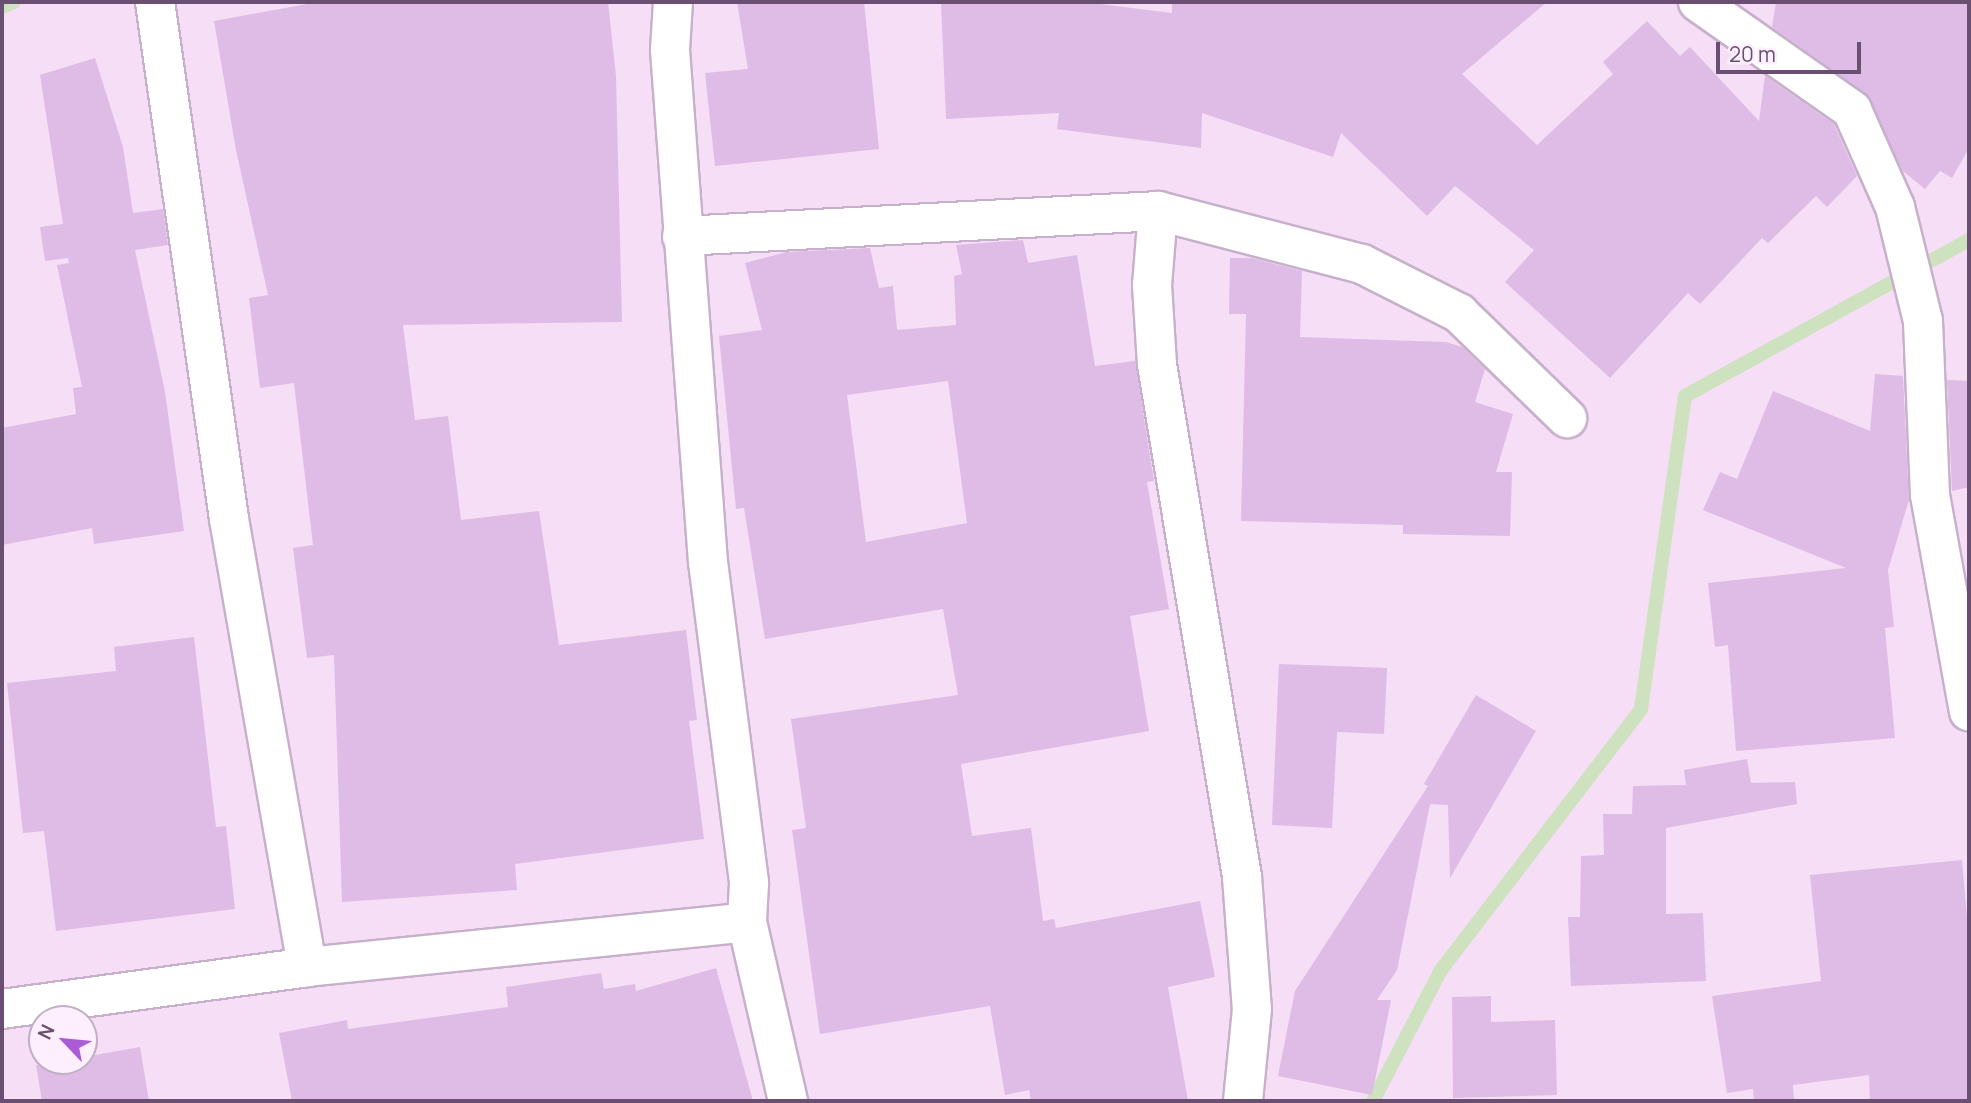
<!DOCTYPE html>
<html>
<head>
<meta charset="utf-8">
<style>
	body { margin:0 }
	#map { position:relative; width:1971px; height:1103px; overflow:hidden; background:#fae9f9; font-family:Manrope,sans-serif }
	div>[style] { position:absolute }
	.residential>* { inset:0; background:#f6def6 }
	.stream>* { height:14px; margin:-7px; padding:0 7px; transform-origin:7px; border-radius:7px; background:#cee2bf }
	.building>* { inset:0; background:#debce6 }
	.roads { filter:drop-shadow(2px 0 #c7b0cb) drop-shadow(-2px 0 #c7b0cb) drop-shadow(0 2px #c7b0cb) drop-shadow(0 -2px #c7b0cb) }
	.minor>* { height:38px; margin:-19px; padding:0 19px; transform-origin:19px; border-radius:19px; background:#fff }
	span { translate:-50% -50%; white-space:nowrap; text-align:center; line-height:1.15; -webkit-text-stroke:7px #fdeffd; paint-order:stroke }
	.frame { position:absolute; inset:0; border:4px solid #6a4f72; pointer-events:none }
	.north { position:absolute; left:28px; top:1005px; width:70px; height:70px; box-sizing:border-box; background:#fdeffd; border:2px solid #c2afc5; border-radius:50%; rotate:296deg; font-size:19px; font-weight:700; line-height:28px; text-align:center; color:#6a4f72 }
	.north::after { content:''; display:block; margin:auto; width:24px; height:32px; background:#ac5bd6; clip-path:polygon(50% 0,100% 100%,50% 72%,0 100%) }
	.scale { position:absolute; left:1716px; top:42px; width:145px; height:32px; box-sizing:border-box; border:4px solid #6a4f72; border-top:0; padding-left:9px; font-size:21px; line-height:24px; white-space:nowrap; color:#6a4f72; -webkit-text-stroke:5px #fdeffd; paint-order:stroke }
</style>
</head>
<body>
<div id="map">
	<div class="residential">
		<div style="clip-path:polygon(evenodd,2px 2px,1969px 2px,1969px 1101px,2px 1101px,2px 2px,42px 1019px,84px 1019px,84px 1061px,42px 1061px,42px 1019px)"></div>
	</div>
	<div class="stream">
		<div style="left:2px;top:7px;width:13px;rotate:-23deg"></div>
		<div style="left:1373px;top:1101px;width:148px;rotate:-62.6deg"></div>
		<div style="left:1441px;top:970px;width:329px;rotate:-52.5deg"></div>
		<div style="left:1641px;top:709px;width:316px;rotate:-82deg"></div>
		<div style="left:1685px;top:396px;width:324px;rotate:-28.8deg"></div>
	</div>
	<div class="building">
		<div style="clip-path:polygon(318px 2px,608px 2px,616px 76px,622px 322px,403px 325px,415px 420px,448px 416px,461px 520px,539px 511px,559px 645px,686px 630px,697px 720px,689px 721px,704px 839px,515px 864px,517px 890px,342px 902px,334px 655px,307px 658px,293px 548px,313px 545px,294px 383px,260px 388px,249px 298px,268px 295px,236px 150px,214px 21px)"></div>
		<div style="clip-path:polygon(737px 2px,864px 2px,879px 149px,715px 166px,705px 73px,748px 69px)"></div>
		<div style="clip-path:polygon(941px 2px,1084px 2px,1172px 13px,1172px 2px,1547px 2px,1462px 74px,1537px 145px,1613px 74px,1603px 62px,1647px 21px,1680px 56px,1690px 47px,1759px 121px,1765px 76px,1834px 124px,1857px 176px,1827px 207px,1816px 196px,1768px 243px,1762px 238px,1700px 304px,1688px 293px,1610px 378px,1505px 282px,1534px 250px,1455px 186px,1427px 216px,1341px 133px,1333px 157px,1202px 113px,1201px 148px,1057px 129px,1059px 113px,946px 119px)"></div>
		<div style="clip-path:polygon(1776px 2px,1969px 2px,1969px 148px,1952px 178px,1940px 171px,1925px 189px,1903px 171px,1865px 93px,1772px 27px)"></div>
		<div style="clip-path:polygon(95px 58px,123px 147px,133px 213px,163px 209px,168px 245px,135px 250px,165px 392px,184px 531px,94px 544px,92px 528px,2px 545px,2px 428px,76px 414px,73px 388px,82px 387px,57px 265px,69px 263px,68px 258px,45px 261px,40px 227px,63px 224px,40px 75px)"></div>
		<div style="clip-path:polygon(evenodd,1023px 240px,1028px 263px,1077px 255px,1095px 366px,1135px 361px,1154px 481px,1147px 482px,1169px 609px,1130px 616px,1149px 731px,961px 764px,972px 836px,1031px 828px,1043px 921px,1054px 919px,1056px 928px,1200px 901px,1215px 977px,1168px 987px,1188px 1101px,1031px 1101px,1029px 1090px,1005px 1095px,990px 1006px,820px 1034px,792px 830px,806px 828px,791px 719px,958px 695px,943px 609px,765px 639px,744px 508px,736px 509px,719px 336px,762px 330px,745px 263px,787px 252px,870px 248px,879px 288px,893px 286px,897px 330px,956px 325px,954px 276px,962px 274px,956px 245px,1023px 240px,948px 381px,967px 523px,866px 542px,847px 395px,948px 381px)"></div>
		<div style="clip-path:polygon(1230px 258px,1252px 258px,1302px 271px,1300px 337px,1446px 342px,1462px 347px,1485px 369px,1475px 402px,1513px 414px,1496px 472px,1512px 472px,1510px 536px,1403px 534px,1403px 525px,1241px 521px,1246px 314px,1229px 314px)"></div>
		<div style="clip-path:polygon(1875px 374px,1903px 376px,1909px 500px,1888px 570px,1894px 627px,1885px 628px,1895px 738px,1736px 751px,1728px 645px,1715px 647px,1708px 583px,1846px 568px,1703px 510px,1720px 472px,1737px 479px,1773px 391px,1870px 431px)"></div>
		<div style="clip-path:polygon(1947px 380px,1969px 381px,1969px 487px,1952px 491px)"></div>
		<div style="clip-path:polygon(194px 637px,216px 827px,226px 826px,235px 909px,56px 931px,44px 831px,23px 833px,7px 683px,116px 671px,114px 647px)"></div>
		<div style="clip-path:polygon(1279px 664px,1387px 668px,1384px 734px,1337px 732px,1332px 828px,1272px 825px)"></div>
		<div style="clip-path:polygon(1476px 695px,1536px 731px,1450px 878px,1448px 805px,1430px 804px,1397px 970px,1377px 1000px,1391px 1000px,1372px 1095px,1278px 1076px,1295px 991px,1428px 786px,1424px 784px)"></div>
		<div style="clip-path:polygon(1747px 759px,1751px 783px,1795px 782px,1797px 804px,1666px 828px,1666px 914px,1703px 913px,1706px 981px,1571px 986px,1568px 917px,1580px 917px,1581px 856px,1604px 855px,1603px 814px,1632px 814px,1633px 786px,1686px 785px,1684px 770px)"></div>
		<div style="clip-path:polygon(1962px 860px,1969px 939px,1969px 1101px,1870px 1101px,1869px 1075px,1793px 1085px,1794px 1101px,1754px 1101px,1753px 1089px,1727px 1093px,1712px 996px,1821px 981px,1810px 875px)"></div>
		<div style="clip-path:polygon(716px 968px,753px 1101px,292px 1101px,279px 1033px,347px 1020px,348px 1029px,508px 1007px,506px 987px,601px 973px,604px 989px,635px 984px,636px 991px)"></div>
		<div style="clip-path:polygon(1491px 996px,1491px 1022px,1555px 1020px,1557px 1095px,1453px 1098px,1452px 997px)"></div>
		<div style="clip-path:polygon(140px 1047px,149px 1101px,42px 1101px,36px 1065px,84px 1061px,84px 1057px)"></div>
	</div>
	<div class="roads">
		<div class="minor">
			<div style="left:155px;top:2px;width:522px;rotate:81.85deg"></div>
			<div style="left:229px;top:519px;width:455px;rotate:80.1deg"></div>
			<div style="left:673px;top:2px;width:48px;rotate:93.6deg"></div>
			<div style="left:670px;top:50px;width:513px;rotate:85.76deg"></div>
			<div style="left:708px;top:562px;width:324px;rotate:82.7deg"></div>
			<div style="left:749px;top:883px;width:39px;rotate:93deg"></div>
			<div style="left:747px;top:922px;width:184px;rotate:77.1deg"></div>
			<div style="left:1698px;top:2px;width:188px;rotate:35deg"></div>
			<div style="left:1852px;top:110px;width:106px;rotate:66.1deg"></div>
			<div style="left:1895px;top:207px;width:117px;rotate:76.2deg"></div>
			<div style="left:1923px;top:321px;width:174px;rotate:87.7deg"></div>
			<div style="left:1930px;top:495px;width:220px;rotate:79.8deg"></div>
			<div style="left:1158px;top:211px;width:74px;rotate:94.6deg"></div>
			<div style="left:1152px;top:285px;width:79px;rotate:86.4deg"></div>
			<div style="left:1157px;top:364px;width:520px;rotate:80.59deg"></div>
			<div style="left:1242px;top:877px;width:132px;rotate:85.7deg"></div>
			<div style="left:1252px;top:1009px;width:92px;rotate:95.6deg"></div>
			<div style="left:682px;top:236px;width:477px;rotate:-3deg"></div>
			<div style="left:1158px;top:211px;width:211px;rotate:14.6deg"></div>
			<div style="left:1362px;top:264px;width:109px;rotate:26.8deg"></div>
			<div style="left:1459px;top:313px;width:151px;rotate:44.2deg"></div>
			<div style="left:2px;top:1009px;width:308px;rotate:-7.8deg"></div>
			<div style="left:307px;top:967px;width:442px;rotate:-5.8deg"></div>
		</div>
	</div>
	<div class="frame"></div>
	<div class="north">N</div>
	<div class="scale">20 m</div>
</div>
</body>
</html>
